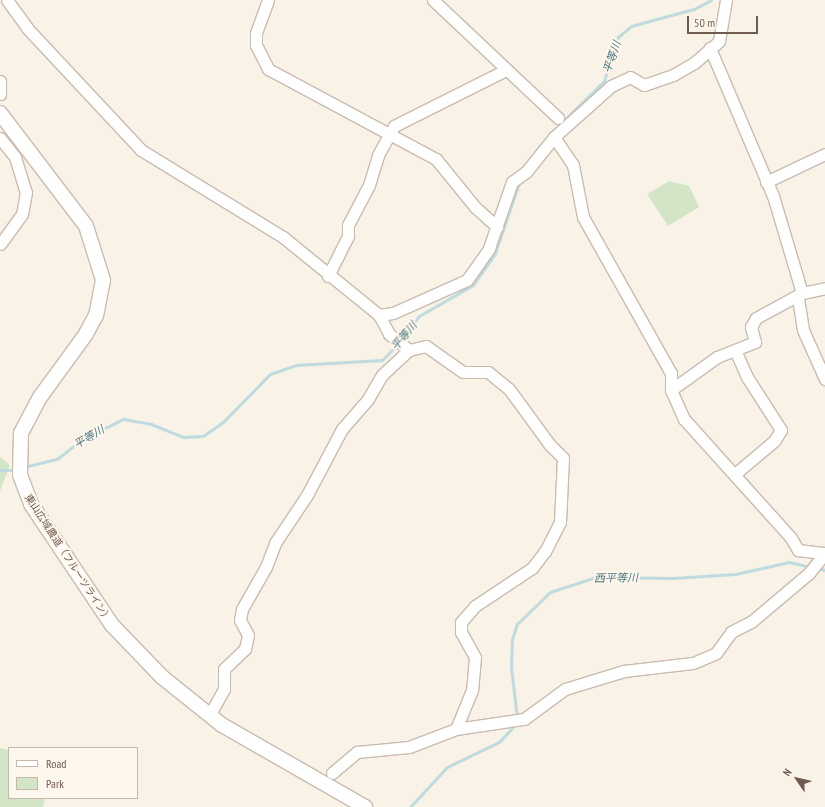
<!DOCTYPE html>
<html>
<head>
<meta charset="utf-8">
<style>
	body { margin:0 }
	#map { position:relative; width:825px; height:807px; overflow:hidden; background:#f9f2e7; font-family:"PT Sans Narrow","Noto Sans JP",sans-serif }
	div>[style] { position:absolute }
	.green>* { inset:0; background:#d3e5c7 }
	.stream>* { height:3px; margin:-1.5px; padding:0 1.5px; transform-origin:1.5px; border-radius:1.5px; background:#bedbe0 }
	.roads { filter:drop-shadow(1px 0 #cabbaf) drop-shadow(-1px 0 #cabbaf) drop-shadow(0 1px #cabbaf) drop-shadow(0 -1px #cabbaf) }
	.minor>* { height:11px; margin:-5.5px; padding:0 5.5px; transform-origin:5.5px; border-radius:5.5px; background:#fff }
	.tertiary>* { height:14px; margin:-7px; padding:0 7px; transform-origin:7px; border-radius:7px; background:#fff }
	span { translate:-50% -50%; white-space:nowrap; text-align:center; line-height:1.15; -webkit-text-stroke:4px #fdf7ed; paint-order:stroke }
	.street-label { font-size:10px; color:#705b4f }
	.water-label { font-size:11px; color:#4c7780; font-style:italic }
	.legend { position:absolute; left:8px; top:747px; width:130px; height:52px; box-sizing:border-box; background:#fdf7ed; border:1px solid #c5b9ae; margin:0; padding:5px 7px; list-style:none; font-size:12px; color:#705b4f }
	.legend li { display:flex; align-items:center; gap:8px; height:20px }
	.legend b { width:20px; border:1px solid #c5b9ae }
	.north { position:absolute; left:777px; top:759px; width:40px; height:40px; -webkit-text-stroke:3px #fdf7ed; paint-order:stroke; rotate:304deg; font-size:11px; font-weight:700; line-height:16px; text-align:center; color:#705b4f }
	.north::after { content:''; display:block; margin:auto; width:14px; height:18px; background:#705b4f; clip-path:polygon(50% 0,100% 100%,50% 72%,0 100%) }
	.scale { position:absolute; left:687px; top:16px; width:71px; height:18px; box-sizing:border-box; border:2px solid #705b4f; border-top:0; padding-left:5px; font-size:12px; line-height:14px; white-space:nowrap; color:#705b4f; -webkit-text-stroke:3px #fdf7ed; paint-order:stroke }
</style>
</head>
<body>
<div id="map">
	<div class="green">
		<div style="clip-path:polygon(669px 181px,689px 186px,699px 207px,668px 226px,647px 194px)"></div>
		<div style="clip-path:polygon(0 457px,10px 465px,0 491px)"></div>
		<div style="clip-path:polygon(0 748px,9px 750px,9px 798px,45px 798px,43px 807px,0 807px)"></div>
	</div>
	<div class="stream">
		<div style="left:551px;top:133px;width:74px;rotate:-44.5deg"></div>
		<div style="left:604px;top:81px;width:46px;rotate:-72.3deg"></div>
		<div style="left:618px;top:37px;width:17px;rotate:-40deg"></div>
		<div style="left:631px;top:26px;width:65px;rotate:-15.1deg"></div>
		<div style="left:694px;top:9px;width:19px;rotate:-28deg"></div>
		<div style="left:523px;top:169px;width:32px;rotate:-54deg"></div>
		<div style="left:402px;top:340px;width:29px;rotate:-55deg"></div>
		<div style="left:419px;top:316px;width:62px;rotate:-29.9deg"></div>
		<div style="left:473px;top:285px;width:39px;rotate:-55deg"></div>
		<div style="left:495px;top:253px;width:77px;rotate:-71.1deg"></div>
		<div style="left:24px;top:467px;width:34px;rotate:-14deg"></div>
		<div style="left:57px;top:459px;width:33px;rotate:-38deg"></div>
		<div style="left:83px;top:439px;width:45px;rotate:-26.6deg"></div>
		<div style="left:123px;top:419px;width:28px;rotate:10deg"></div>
		<div style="left:151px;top:424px;width:35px;rotate:22deg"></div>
		<div style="left:184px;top:437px;width:19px;rotate:-3deg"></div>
		<div style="left:203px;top:436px;width:24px;rotate:-35deg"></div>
		<div style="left:223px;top:422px;width:67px;rotate:-45.6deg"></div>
		<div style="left:270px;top:374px;width:28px;rotate:-19deg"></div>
		<div style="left:296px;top:365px;width:86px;rotate:-3.3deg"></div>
		<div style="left:382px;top:360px;width:23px;rotate:-45deg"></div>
		<div style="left:0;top:470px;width:15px"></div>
		<div style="left:817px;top:568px;width:8px;rotate:14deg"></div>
		<div style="left:517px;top:718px;width:51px;rotate:-96.7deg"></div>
		<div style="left:511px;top:667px;width:28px;rotate:-88deg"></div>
		<div style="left:512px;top:639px;width:16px;rotate:-72deg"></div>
		<div style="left:517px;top:624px;width:46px;rotate:-44.1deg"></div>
		<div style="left:550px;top:592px;width:48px;rotate:-18.1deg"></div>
		<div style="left:596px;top:577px;width:77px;rotate:0.7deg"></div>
		<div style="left:673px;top:578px;width:62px;rotate:-3.7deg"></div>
		<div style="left:735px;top:574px;width:55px;rotate:-12.5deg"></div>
		<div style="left:789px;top:562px;width:22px;rotate:13deg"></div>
		<div style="left:410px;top:807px;width:54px;rotate:-47.2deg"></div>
		<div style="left:447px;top:767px;width:58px;rotate:-25.7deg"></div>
		<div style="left:499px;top:742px;width:25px;rotate:-47deg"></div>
	</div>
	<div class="roads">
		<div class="minor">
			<div style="left:7px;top:0;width:34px;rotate:54deg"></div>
			<div style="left:27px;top:28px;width:167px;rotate:46.9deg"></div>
			<div style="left:141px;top:150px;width:167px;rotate:31.5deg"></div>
			<div style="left:283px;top:237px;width:124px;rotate:39.1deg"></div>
			<div style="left:379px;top:315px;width:21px;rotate:62deg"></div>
			<div style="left:389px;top:334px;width:26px;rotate:39deg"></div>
			<div style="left:268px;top:0;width:35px;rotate:110deg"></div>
			<div style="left:256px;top:33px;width:12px;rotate:90deg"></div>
			<div style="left:256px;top:45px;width:27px;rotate:63deg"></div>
			<div style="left:268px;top:69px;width:191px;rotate:28.2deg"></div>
			<div style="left:436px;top:159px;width:62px;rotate:50.9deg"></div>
			<div style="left:475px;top:207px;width:30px;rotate:42deg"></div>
			<div style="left:433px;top:0;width:172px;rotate:43.3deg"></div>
			<div style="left:0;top:81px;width:13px;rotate:90deg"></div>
			<div style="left:554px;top:137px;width:34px;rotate:56deg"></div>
			<div style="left:573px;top:165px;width:53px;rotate:79.1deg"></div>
			<div style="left:583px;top:217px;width:179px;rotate:60.6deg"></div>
			<div style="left:671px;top:373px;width:17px;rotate:90deg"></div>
			<div style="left:671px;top:390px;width:32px;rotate:66deg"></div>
			<div style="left:684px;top:419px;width:160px;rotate:48deg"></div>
			<div style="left:791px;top:538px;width:14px;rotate:60deg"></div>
			<div style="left:798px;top:550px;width:25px;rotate:7deg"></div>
			<div style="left:0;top:138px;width:24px;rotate:52deg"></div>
			<div style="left:15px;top:157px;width:37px;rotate:73deg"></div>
			<div style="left:26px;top:192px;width:22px;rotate:100deg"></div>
			<div style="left:22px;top:214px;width:37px;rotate:126deg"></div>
			<div style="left:766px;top:182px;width:65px;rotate:-25.4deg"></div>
			<div style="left:328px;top:276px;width:45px;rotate:-63.4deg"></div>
			<div style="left:348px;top:236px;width:11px;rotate:-90deg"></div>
			<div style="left:348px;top:225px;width:45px;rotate:-62.3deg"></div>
			<div style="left:369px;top:185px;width:31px;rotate:-73deg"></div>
			<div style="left:378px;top:155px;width:33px;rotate:-61deg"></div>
			<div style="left:394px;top:126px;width:125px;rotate:-26.6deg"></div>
			<div style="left:802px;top:293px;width:24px;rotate:-12deg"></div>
			<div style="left:798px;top:298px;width:32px;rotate:81deg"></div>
			<div style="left:803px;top:330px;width:54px;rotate:65.8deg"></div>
			<div style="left:379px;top:315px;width:14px;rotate:-8deg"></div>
			<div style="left:393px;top:313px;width:81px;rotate:-24deg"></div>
			<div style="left:467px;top:280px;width:39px;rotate:-55deg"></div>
			<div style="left:489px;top:248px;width:70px;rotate:-70.8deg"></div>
			<div style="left:512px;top:182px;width:17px;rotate:-36deg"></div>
			<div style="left:526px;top:172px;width:45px;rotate:-51.3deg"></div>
			<div style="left:554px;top:137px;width:76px;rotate:-41.8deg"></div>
			<div style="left:611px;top:86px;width:21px;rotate:-25deg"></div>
			<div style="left:630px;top:77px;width:16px;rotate:30deg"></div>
			<div style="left:644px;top:85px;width:31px;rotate:-19deg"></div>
			<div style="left:673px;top:75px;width:24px;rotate:-30deg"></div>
			<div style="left:694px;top:63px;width:33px;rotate:-41deg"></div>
			<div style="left:719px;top:41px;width:42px;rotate:-80.3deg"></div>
			<div style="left:735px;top:350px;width:30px;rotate:66deg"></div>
			<div style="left:747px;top:377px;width:63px;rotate:57.3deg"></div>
			<div style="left:781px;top:430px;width:13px;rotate:122deg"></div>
			<div style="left:774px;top:441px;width:51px;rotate:139.8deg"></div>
			<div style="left:671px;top:390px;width:57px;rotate:-35.7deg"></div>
			<div style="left:717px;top:357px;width:41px;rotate:-21.5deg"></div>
			<div style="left:755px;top:342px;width:16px;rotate:-105deg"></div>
			<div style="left:751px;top:327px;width:10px;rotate:-61deg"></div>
			<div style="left:756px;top:318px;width:52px;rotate:-28.5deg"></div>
			<div style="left:802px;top:293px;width:101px;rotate:-106.6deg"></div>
			<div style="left:773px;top:196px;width:161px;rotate:-113.1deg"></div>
			<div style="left:209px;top:716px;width:31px;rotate:-61deg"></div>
			<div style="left:224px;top:689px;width:20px;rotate:-90deg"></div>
			<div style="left:224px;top:669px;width:29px;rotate:-44deg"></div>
			<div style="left:245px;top:649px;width:14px;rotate:-78deg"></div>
			<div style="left:248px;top:635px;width:17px;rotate:-118deg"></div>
			<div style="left:240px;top:620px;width:11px;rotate:-80deg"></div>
			<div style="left:242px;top:609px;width:48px;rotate:-60.3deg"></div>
			<div style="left:266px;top:567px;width:26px;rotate:-69deg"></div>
			<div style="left:275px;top:543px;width:58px;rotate:-56.3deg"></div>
			<div style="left:307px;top:495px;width:75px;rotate:-62.1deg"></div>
			<div style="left:342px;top:429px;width:40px;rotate:-49deg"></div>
			<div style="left:368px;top:399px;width:28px;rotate:-60deg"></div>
			<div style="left:382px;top:375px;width:37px;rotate:-43deg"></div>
			<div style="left:409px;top:350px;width:17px;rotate:-13deg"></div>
			<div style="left:426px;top:346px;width:45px;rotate:35.1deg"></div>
			<div style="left:463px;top:372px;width:25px"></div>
			<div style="left:488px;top:372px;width:27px;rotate:39deg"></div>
			<div style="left:509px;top:389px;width:69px;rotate:53.8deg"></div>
			<div style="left:550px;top:445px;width:18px;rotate:45deg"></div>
			<div style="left:563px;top:458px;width:64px;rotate:92.7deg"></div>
			<div style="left:560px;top:522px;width:33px;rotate:117deg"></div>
			<div style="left:545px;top:551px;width:21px;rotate:127deg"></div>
			<div style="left:532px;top:568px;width:69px;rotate:146.3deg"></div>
			<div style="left:475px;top:606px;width:21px;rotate:131deg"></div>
			<div style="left:461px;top:622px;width:10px;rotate:90deg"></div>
			<div style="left:461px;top:632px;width:29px;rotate:61deg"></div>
			<div style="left:475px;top:657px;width:33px;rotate:95deg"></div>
			<div style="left:472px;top:690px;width:42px;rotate:112.3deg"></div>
			<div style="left:332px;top:773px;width:33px;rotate:-40deg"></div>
			<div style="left:357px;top:752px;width:52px;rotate:-5.5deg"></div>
			<div style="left:409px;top:747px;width:50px;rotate:-21deg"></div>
			<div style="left:456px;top:729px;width:69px;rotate:-8.4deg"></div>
			<div style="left:524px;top:719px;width:51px;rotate:-36.2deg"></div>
			<div style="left:565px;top:689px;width:62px;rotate:-17deg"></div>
			<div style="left:624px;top:671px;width:69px;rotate:-6.6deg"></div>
			<div style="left:693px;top:663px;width:25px;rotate:-23deg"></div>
			<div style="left:716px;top:653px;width:26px;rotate:-54deg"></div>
			<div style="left:731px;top:632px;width:22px;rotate:-27deg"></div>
			<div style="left:751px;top:622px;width:76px;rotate:-40.2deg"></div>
			<div style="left:809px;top:573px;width:26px;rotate:-51deg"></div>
		</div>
		<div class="tertiary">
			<div style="left:0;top:113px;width:142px;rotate:52.7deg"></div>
			<div style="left:86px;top:226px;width:57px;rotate:72.5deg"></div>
			<div style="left:103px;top:280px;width:36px;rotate:101deg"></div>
			<div style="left:96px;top:315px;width:21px;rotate:118deg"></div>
			<div style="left:86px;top:334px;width:78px;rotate:126.1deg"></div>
			<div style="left:40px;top:397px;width:41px;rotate:117.8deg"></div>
			<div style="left:21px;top:433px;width:42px;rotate:91.4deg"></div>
			<div style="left:20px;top:475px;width:31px;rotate:69deg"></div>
			<div style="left:31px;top:504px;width:146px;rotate:56.2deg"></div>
			<div style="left:112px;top:625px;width:72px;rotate:46.1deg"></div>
			<div style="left:162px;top:677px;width:77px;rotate:38.7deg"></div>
			<div style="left:222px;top:725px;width:165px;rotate:29.8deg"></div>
		</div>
	</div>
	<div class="street-label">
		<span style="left:68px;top:558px;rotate:57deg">東山広域農道（フルーツライン）</span>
	</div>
	<div class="water-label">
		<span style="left:612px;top:57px;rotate:-71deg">平等川</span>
		<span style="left:404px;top:336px;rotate:-50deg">平等川</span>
		<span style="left:89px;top:437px;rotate:-31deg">平等川</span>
		<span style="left:616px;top:578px;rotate:-1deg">西平等川</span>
	</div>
	<ul class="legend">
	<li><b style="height:5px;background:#fff"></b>Road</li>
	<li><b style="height:11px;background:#d3e5c7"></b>Park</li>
	</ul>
	<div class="north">N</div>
	<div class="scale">50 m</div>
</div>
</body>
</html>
